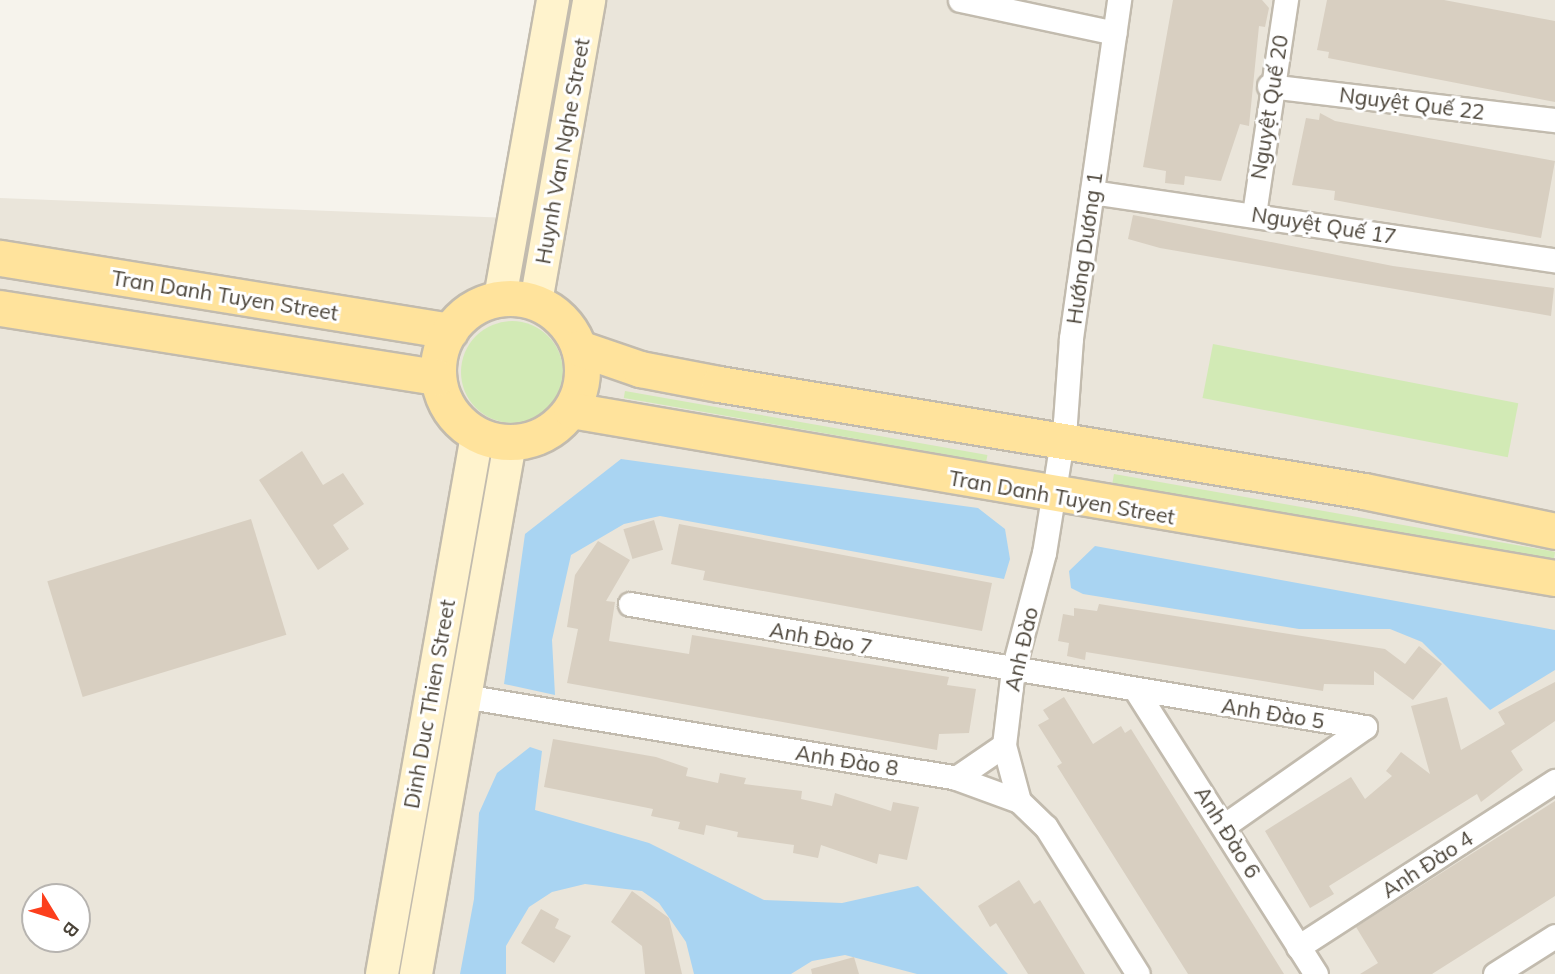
<!DOCTYPE html>
<html>
<head>
<meta charset="utf-8">
<style>
	body { margin:0 }
	#map { position:relative; width:1555px; height:974px; overflow:hidden; background:#f6f3ec; font-family:Mulish,sans-serif }
	div>[style] { position:absolute }
	.residential>* { inset:0; background:#eae5da }
	.green>* { inset:0; background:#d2eab5; transform-origin:0 0 }
	.round { border-radius:50% }
	.water>* { inset:0; background:#a9d4f2 }
	.building>* { inset:0; background:#d8cfc1; transform-origin:0 0 }
	.roads { filter:drop-shadow(2px 0 #c2bbae) drop-shadow(-2px 0 #c2bbae) drop-shadow(0 2px #c2bbae) drop-shadow(0 -2px #c2bbae) }
	.street>* { height:23px; margin:-11.5px; padding:0 11.5px; transform-origin:11.5px; border-radius:11.5px; background:#fff }
	.secondary>* { height:32px; margin:-16px; padding:0 16px; transform-origin:16px; border-radius:16px; background:#fff3cd }
	.primary>* { height:35px; margin:-17.5px; padding:0 17.5px; transform-origin:17.5px; border-radius:17.5px; background:#ffe39c }
	.primary>.ring { margin:-17.5px; padding:0; box-sizing:content-box; background:none; border:35px solid #ffe39c; border-radius:50% }
	span { translate:-50% -50%; white-space:nowrap; text-align:center; line-height:1.15; -webkit-text-stroke:6px #fff; paint-order:stroke }
	.street-label { font-size:21px; color:#4b4439 }
	.north { position:absolute; left:21px; top:883px; width:70px; height:70px; box-sizing:border-box; background:#fff; border:2px solid #b7b4b0; border-radius:50%; rotate:128deg; font-size:19px; font-weight:700; line-height:28px; text-align:center; color:#4b4439 }
	.north::after { content:''; display:block; margin:auto; width:24px; height:32px; background:#fc3f1d; clip-path:polygon(50% 0,100% 100%,50% 72%,0 100%) }
</style>
</head>
<body>
<div id="map">
	<div class="residential">
		<div style="clip-path:polygon(evenodd,575px 0,1555px 0,1555px 974px,0 974px,0 198px,536px 219px,575px 0,35px 897px,77px 897px,77px 939px,35px 939px,35px 897px)"></div>
	</div>
	<div class="green">
		<div class="round" style="left:461px;top:321px;width:102px;height:102px"></div>
		<div style="left:1213px;top:344px;width:311px;height:55px;rotate:11deg"></div>
		<div style="left:625px;top:391px;width:368px;height:7px;rotate:10deg"></div>
		<div style="left:1114px;top:474px;width:448px;height:10px;rotate:10deg"></div>
	</div>
	<div class="water">
		<div style="clip-path:polygon(621px 459px,978px 508px,1005px 529px,1010px 559px,1004px 579px,660px 516px,624px 524px,571px 555px,552px 640px,555px 695px,504px 684px,525px 534px)"></div>
		<div style="clip-path:polygon(1095px 546px,1555px 630px,1555px 670px,1490px 710px,1422px 642px,1390px 629px,1299px 629px,1083px 594px,1071px 588px,1069px 571px)"></div>
		<div style="clip-path:polygon(530px 747px,542px 751px,535px 810px,649px 843px,764px 900px,842px 903px,918px 886px,1008px 974px,917px 974px,845px 955px,812px 961px,791px 974px,694px 974px,686px 942px,659px 903px,642px 891px,585px 884px,552px 892px,529px 907px,506px 946px,506px 974px,460px 974px,474px 899px,479px 813px,497px 773px)"></div>
	</div>
	<div class="building">
		<div style="clip-path:polygon(1173px 0,1262px 0,1269px 8px,1265px 27px,1259px 26px,1249px 126px,1240px 124px,1221px 181px,1185px 176px,1184px 185px,1165px 183px,1166px 171px,1143px 167px)"></div>
		<div style="clip-path:polygon(1327px 0,1444px 0,1555px 21px,1555px 102px,1328px 58px,1329px 52px,1317px 50px)"></div>
		<div style="clip-path:polygon(1320px 113px,1335px 121px,1555px 161px,1541px 238px,1334px 200px,1335px 191px,1292px 185px,1306px 118px,1319px 120px)"></div>
		<div style="clip-path:polygon(1133px 215px,1393px 266px,1554px 288px,1551px 316px,1160px 248px,1128px 239px)"></div>
		<div style="clip-path:polygon(302px 451px,323px 485px,343px 473px,364px 504px,333px 525px,349px 549px,318px 570px,259px 480px)"></div>
		<div style="left:251px;top:519px;width:121px;height:213px;rotate:73deg"></div>
		<div style="left:654px;top:520px;width:31px;height:32px;rotate:73deg"></div>
		<div style="clip-path:polygon(679px 524px,992px 583px,982px 631px,703px 580px,705px 571px,671px 564px)"></div>
		<div style="clip-path:polygon(598px 541px,630px 560px,606px 601px,615px 602px,609px 641px,689px 654px,692px 635px,949px 677px,947px 685px,976px 689px,969px 733px,939px 734px,937px 750px,567px 683px,578px 629px,567px 627px,575px 575px)"></div>
		<div style="clip-path:polygon(1099px 604px,1385px 649px,1405px 664px,1419px 646px,1442px 664px,1413px 700px,1374px 671px,1374px 685px,1324px 684px,1323px 691px,1086px 652px,1085px 660px,1067px 656px,1069px 643px,1058px 641px,1063px 614px,1074px 616px,1074px 608px,1097px 611px)"></div>
		<div style="clip-path:polygon(1555px 682px,1555px 721px,1511px 751px,1523px 770px,1481px 802px,1477px 794px,1329px 886px,1334px 894px,1310px 908px,1265px 831px,1351px 777px,1365px 799px,1392px 776px,1386px 771px,1401px 752px,1430px 774px,1411px 706px,1447px 697px,1461px 750px,1505px 724px,1498px 712px)"></div>
		<div style="clip-path:polygon(1064px 697px,1093px 744px,1121px 726px,1125px 733px,1131px 729px,1284px 974px,1188px 974px,1057px 766px,1062px 763px,1038px 725px,1049px 719px,1043px 710px)"></div>
		<div style="clip-path:polygon(553px 739px,656px 757px,688px 768px,686px 776px,718px 783px,720px 773px,746px 778px,744px 784px,802px 791px,801px 799px,832px 806px,835px 793px,891px 811px,893px 802px,919px 807px,907px 860px,879px 854px,877px 864px,821px 845px,818px 858px,793px 853px,794px 845px,737px 837px,738px 832px,706px 825px,704px 835px,678px 829px,680px 822px,651px 816px,653px 809px,544px 787px)"></div>
		<div style="clip-path:polygon(1555px 801px,1555px 896px,1432px 974px,1360px 974px,1378px 963px,1356px 927px)"></div>
		<div style="clip-path:polygon(1019px 880px,1034px 904px,1040px 900px,1085px 974px,1028px 974px,996px 923px,990px 927px,978px 906px)"></div>
		<div style="clip-path:polygon(632px 891px,669px 918px,682px 974px,645px 974px,642px 946px,611px 922px)"></div>
		<div style="clip-path:polygon(541px 909px,559px 919px,555px 928px,571px 936px,554px 963px,521px 943px)"></div>
		<div style="clip-path:polygon(854px 957px,859px 974px,812px 974px,811px 969px)"></div>
	</div>
	<div class="roads">
		<div class="street">
			<div style="left:960px;top:0;width:158px;rotate:12deg"></div>
			<div style="left:1269px;top:86px;width:288px;rotate:6.8deg"></div>
			<div style="left:1092px;top:192px;width:468px;rotate:8.4deg"></div>
			<div style="left:1254px;top:214px;width:216px;rotate:-81.5deg"></div>
			<div style="left:630px;top:604px;width:745px;rotate:9.5deg"></div>
			<div style="left:1137px;top:692px;width:334px;rotate:57.6deg"></div>
			<div style="left:463px;top:696px;width:500px;rotate:9.4deg"></div>
			<div style="left:956px;top:778px;width:67px;rotate:20.1deg"></div>
			<div style="left:1019px;top:801px;width:37px;rotate:44deg"></div>
			<div style="left:1046px;top:827px;width:173px;rotate:58deg"></div>
			<div style="left:956px;top:778px;width:58px;rotate:-34.5deg"></div>
			<div style="left:1019px;top:801px;width:58px;rotate:-105deg"></div>
			<div style="left:1004px;top:745px;width:76px;rotate:-83.2deg"></div>
			<div style="left:1013px;top:670px;width:121px;rotate:-75.2deg"></div>
			<div style="left:1044px;top:553px;width:133px;rotate:-80.9deg"></div>
			<div style="left:1065px;top:422px;width:84px;rotate:-85.9deg"></div>
			<div style="left:1071px;top:338px;width:341px;rotate:-81.9deg"></div>
			<div style="left:1225px;top:825px;width:171px;rotate:-35deg"></div>
			<div style="left:1298px;top:947px;width:306px;rotate:-32.9deg"></div>
			<div style="left:1495px;top:974px;width:71px;rotate:-32.3deg"></div>
		</div>
		<div class="secondary">
			<div style="left:500px;top:298px;width:303px;rotate:-79.9deg"></div>
			<div style="left:536px;top:302px;width:307px;rotate:-80deg"></div>
			<div style="left:382px;top:974px;width:547px;rotate:-80deg"></div>
			<div style="left:416px;top:974px;width:539px;rotate:-79.96deg"></div>
		</div>
		<div class="primary">
			<div style="left:0;top:258px;width:456px;rotate:9.2deg"></div>
			<div class="ring" style="left:438px;top:298px;width:109px;height:109px"></div>
			<div style="left:0;top:308px;width:443px;rotate:9deg"></div>
			<div style="left:579px;top:348px;width:65px;rotate:19deg"></div>
			<div style="left:640px;top:369px;width:80px;rotate:10.8deg"></div>
			<div style="left:719px;top:384px;width:654px;rotate:9.42deg"></div>
			<div style="left:1364px;top:491px;width:195px;rotate:11.8deg"></div>
			<div style="left:571px;top:410px;width:998px;rotate:9.69deg"></div>
		</div>
	</div>
	<div class="street-label">
		<span style="left:1412px;top:103px;rotate:7deg">Nguyệt Quế 22</span>
		<span style="left:1269px;top:107px;rotate:-81deg">Nguyệt Quế 20</span>
		<span style="left:562px;top:151px;rotate:-80deg">Huynh Van Nghe Street</span>
		<span style="left:1324px;top:225px;rotate:9deg">Nguyệt Quế 17</span>
		<span style="left:1084px;top:248px;rotate:-82deg">Hướng Dương 1</span>
		<span style="left:225px;top:295px;rotate:9deg">Tran Danh Tuyen Street</span>
		<span style="left:1062px;top:497px;rotate:10deg">Tran Danh Tuyen Street</span>
		<span style="left:821px;top:638px;rotate:10deg">Anh Đào 7</span>
		<span style="left:1021px;top:649px;rotate:-77deg">Anh Đào</span>
		<span style="left:429px;top:704px;rotate:-80deg">Dinh Duc Thien Street</span>
		<span style="left:1273px;top:713px;rotate:9deg">Anh Đào 5</span>
		<span style="left:847px;top:760px;rotate:9deg">Anh Đào 8</span>
		<span style="left:1228px;top:832px;rotate:58deg">Anh Đào 6</span>
		<span style="left:1427px;top:864px;rotate:-33deg">Anh Đào 4</span>
	</div>
	<div class="north">B</div>
</div>
</body>
</html>
